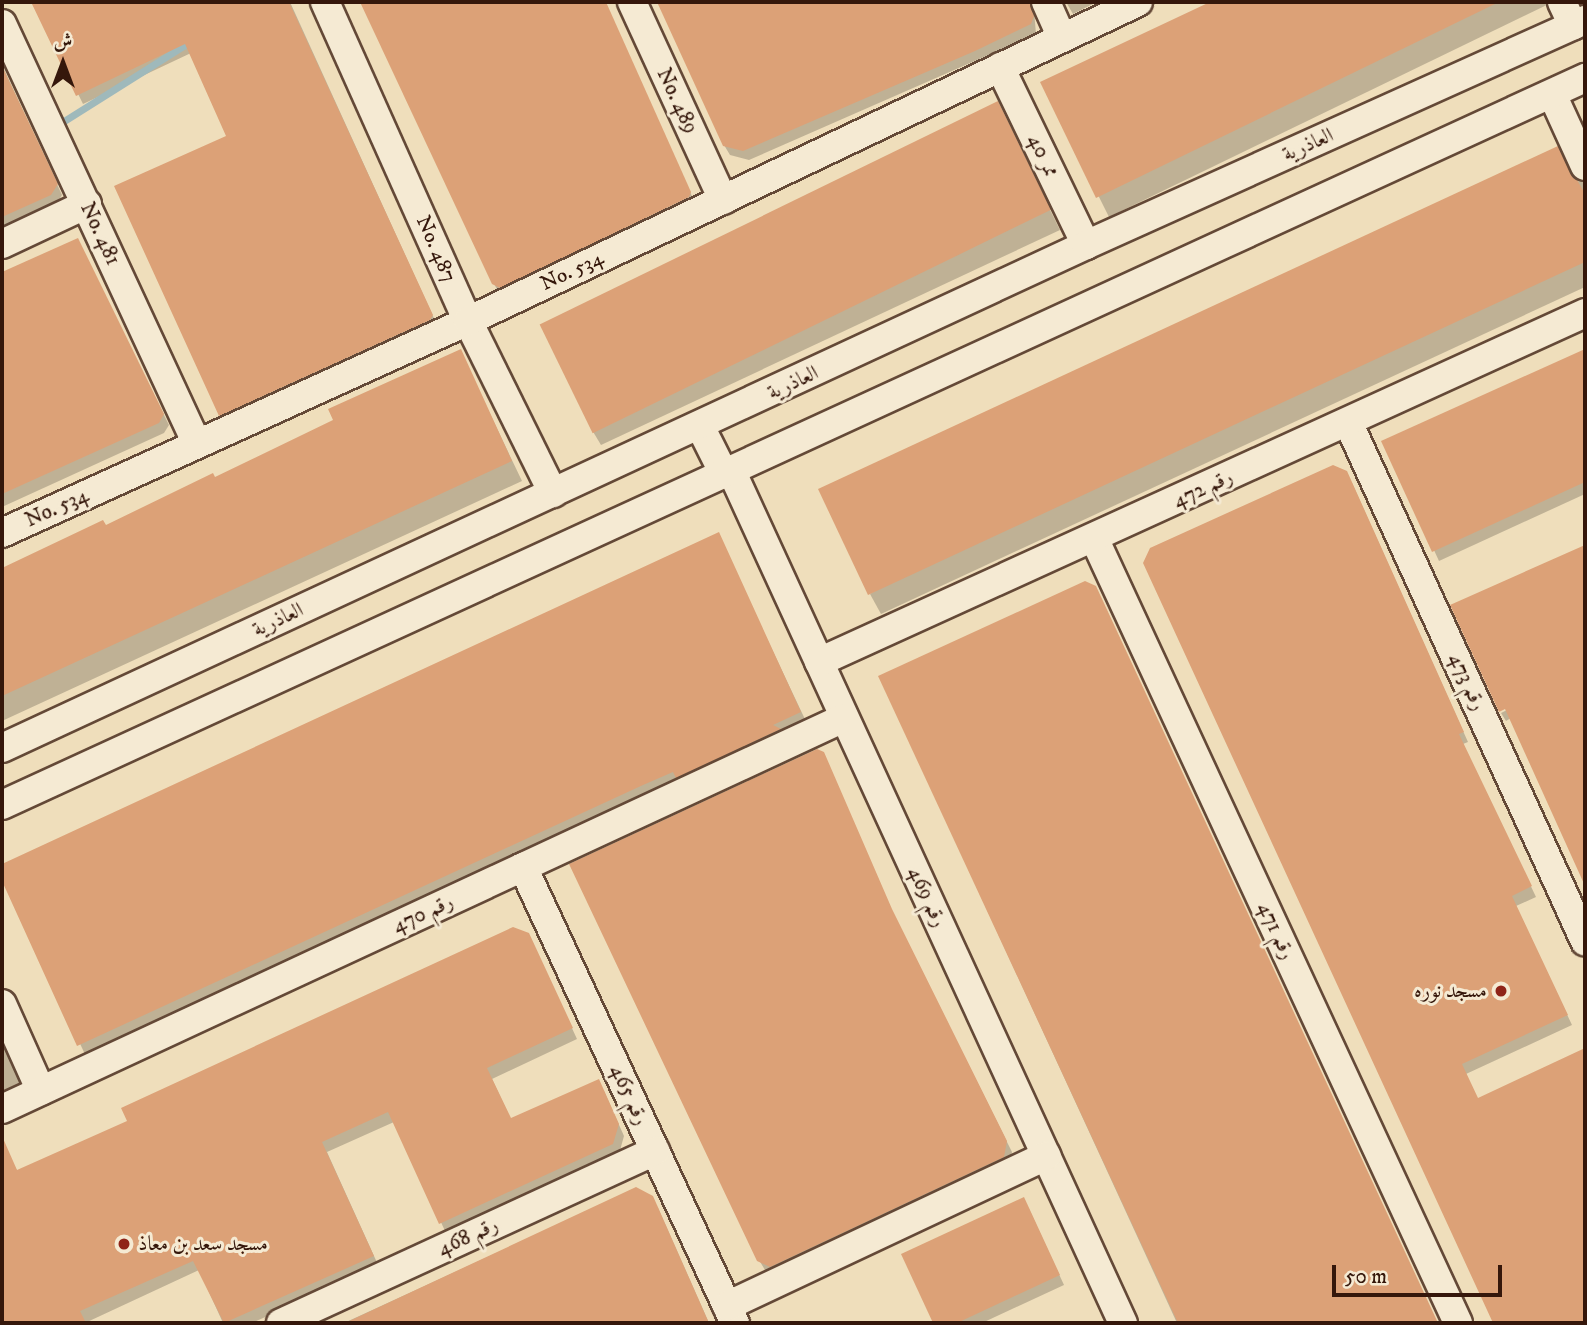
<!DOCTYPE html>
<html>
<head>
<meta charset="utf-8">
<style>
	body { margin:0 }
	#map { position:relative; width:1587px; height:1325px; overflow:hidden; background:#efdebb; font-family:"IM FELL DW Pica",Amiri,serif }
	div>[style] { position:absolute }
	.shadow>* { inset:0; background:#0003 }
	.stream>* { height:7px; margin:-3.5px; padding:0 3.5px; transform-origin:3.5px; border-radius:3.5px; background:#9fb9bb }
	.building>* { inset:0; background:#dca177; transform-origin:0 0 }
	.roads { filter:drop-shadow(2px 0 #644937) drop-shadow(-2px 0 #644937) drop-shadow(0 2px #644937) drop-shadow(0 -2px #644937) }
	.minor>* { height:28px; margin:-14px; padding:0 14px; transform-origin:14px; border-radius:14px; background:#f5ead3 }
	.dots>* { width:19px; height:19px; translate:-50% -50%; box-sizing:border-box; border:4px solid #f5ead3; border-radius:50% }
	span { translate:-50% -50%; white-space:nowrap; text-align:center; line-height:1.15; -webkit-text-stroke:6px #f5ead3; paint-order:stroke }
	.street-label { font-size:21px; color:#35170b }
	.poi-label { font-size:21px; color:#35170b }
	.right { translate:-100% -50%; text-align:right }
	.left { translate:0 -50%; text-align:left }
	.frame { position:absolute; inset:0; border:4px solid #35170b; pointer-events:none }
	.north { position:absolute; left:28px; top:28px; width:70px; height:70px; -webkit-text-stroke:5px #f5ead3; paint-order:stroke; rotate:0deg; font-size:19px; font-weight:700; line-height:28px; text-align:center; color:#35170b }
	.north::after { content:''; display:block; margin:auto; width:24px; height:32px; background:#35170b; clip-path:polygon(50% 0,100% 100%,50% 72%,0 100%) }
	.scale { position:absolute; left:1332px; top:1265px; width:170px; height:32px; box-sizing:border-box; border:4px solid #35170b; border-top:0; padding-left:9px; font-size:21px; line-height:24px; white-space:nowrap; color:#35170b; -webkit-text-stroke:5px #f5ead3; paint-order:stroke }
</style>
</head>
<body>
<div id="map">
	<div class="shadow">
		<div style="clip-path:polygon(33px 2px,290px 2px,437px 325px,226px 425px,221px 415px,228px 136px,191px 53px,83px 104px)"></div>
		<div style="clip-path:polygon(363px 2px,604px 2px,695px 203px,499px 294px)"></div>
		<div style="clip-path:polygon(659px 2px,1042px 2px,1034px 10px,1036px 34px,749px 160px,730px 155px,724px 145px)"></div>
		<div style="clip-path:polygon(1066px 2px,1097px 2px,1073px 14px)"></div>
		<div style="clip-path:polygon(1214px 2px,1553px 2px,1109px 217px,1042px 83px)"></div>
		<div style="clip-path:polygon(2px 65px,62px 195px,56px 205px,2px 228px)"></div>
		<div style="clip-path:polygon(997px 103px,1060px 230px,601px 445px,589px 425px)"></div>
		<div style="clip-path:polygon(1575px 181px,1585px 182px,1585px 287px,881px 614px,870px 594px)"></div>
		<div style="clip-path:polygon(77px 240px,169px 425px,164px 433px,2px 507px,2px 274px)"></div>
		<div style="clip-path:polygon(460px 351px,522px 481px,2px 721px,2px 570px,103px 523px,105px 527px,214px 479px,335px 421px)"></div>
		<div style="clip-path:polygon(1585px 351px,1585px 494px,1439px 561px,1384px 442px)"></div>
		<div style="clip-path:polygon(1352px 483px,1468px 742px,1463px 744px,1536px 897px,1516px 906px,1572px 1025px,1466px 1074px,1478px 1100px,1585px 1050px,1585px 1323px,1495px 1323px,1145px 563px)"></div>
		<div style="clip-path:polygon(718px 535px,811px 732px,90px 1065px,2px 877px,2px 866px)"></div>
		<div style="clip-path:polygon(1585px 547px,1585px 877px,1511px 718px,1506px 721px,1501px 713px,1513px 707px,1452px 606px)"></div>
		<div style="clip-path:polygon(1101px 598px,1435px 1323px,1177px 1323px,880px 677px)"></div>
		<div style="clip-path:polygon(897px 921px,1012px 1152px,1009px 1167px,776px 1276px,765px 1270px,759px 1260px)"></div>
		<div style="clip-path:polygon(534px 946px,577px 1039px,492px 1079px,511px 1120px,604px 1091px,624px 1136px,619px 1154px,446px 1233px,394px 1122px,327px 1152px,379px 1267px,252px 1323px,223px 1323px,199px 1270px,85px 1323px,2px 1323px,2px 1166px,11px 1161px,18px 1172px)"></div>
		<div style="clip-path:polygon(2px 1041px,26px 1097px,2px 1108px)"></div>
		<div style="clip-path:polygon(636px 1189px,658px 1208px,709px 1323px,344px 1323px)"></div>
		<div style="clip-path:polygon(1029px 1209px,1064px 1285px,982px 1323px,935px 1323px,903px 1255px)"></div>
	</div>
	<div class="stream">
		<div style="left:56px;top:126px;width:160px;rotate:-32.2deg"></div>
	</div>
	<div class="building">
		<div style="clip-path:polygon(31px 2px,289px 2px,433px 315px,430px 320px,219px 416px,114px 186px,226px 136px,185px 44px,76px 96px)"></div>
		<div style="clip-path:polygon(360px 2px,606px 2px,691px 192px,689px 197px,500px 288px,492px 284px)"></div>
		<div style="clip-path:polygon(657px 2px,1030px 2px,1034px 16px,1031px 24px,975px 51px,743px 151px,723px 146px)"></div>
		<div style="clip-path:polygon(1210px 2px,1499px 2px,1096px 198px,1040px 82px)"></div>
		<div style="clip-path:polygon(2px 66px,58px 184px,51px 195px,2px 217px)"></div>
		<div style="left:998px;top:101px;width:121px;height:510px;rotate:64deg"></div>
		<div style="clip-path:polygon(1558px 146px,1585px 194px,1585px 262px,868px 595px,818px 489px)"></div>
		<div style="clip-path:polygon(78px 238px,164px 414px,159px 423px,2px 494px,2px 272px)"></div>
		<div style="clip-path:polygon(461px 349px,512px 461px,2px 696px,2px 568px,103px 520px,106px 525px,213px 473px,215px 477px,333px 420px,328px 409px)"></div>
		<div style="clip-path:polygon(1585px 349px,1585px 482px,1432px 552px,1381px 441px)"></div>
		<div style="clip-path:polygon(1333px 465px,1347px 471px,1464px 732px,1459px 734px,1532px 886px,1512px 896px,1568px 1015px,1462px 1064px,1478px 1098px,1585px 1048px,1585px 1323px,1493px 1323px,1143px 563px,1150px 548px)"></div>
		<div style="clip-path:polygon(719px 532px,801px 712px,773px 725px,781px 729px,676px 778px,673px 772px,643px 785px,77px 1046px,2px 881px,2px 864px)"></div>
		<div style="clip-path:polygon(1585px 545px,1585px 886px,1505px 709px,1499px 712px,1450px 605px)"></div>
		<div style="clip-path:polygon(1085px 581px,1096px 586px,1438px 1323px,1178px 1323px,878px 676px)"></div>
		<div style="clip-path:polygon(817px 749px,824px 752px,892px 909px,1007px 1141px,1004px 1157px,770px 1267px,757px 1261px,569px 864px)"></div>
		<div style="clip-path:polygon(513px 927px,529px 933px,573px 1028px,487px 1068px,511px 1118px,599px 1079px,619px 1124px,613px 1144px,439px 1224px,388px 1112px,322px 1142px,374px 1256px,224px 1323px,193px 1261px,80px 1311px,86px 1323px,2px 1323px,2px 1136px,17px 1170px,127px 1121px,121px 1108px)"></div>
		<div style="clip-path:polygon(636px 1187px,653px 1196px,709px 1323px,345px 1323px)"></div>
		<div style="clip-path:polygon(1024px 1197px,1060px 1275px,957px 1323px,933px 1323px,901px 1254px)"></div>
	</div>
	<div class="roads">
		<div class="minor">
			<div style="left:325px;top:2px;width:350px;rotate:65.9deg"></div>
			<div style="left:468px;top:321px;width:192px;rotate:63.7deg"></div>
			<div style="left:632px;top:2px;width:218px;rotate:65.3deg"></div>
			<div style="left:1046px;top:2px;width:39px;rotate:66deg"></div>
			<div style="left:1562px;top:2px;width:26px;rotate:65deg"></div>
			<div style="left:2px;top:24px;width:463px;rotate:65.1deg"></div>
			<div style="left:1000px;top:67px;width:198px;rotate:64.2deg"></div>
			<div style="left:1552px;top:94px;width:79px;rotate:65.4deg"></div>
			<div style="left:2px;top:244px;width:94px;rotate:-25.2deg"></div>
			<div style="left:1348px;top:422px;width:571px;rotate:65.46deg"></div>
			<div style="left:700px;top:426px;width:54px;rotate:63.4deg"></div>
			<div style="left:731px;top:470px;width:939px;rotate:65.32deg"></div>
			<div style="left:2px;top:533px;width:512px;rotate:-24.46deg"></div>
			<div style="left:468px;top:321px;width:742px;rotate:-25.46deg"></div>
			<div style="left:1094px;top:538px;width:865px;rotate:65.12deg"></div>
			<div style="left:819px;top:662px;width:842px;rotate:-24.49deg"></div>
			<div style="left:2px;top:748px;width:1195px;rotate:-24.89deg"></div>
			<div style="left:1086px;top:245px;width:547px;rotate:-24.27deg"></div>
			<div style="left:2px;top:805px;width:1742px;rotate:-24.67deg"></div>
			<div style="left:523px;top:867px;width:503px;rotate:65.07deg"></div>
			<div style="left:2px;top:1004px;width:95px;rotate:65.9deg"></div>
			<div style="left:2px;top:1109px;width:928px;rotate:-24.91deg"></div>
			<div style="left:727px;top:1306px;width:353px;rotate:-25.2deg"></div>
			<div style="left:281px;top:1323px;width:412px;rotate:-24.7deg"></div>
		</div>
	</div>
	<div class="dots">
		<div style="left:1501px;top:991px;background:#8f2418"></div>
		<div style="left:124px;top:1244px;background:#8f2418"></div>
	</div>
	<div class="street-label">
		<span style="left:677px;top:101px;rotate:65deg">No. 489</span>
		<span style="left:1308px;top:145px;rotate:-24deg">العاذرية</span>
		<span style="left:1043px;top:156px;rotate:64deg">ممر 40</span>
		<span style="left:100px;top:234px;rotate:65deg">No. 481</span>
		<span style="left:436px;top:249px;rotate:66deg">No. 487</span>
		<span style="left:572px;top:271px;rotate:-25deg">No. 534</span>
		<span style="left:793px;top:383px;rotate:-25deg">العاذرية</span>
		<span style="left:1203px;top:489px;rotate:-25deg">رقم 472</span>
		<span style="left:57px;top:508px;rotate:-24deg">No. 534</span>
		<span style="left:278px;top:620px;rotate:-25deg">العاذرية</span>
		<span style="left:1467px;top:682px;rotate:65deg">رقم 473</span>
		<span style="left:927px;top:897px;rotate:65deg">رقم 469</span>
		<span style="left:423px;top:914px;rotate:-25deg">رقم 470</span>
		<span style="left:1276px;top:931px;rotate:65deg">رقم 471</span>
		<span style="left:629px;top:1095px;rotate:65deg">رقم 465</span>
		<span style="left:468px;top:1237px;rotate:-25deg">رقم 468</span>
	</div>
	<div class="poi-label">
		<span class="right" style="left:1487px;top:991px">مسجد نوره</span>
		<span class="left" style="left:138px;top:1244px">مسجد سعد بن معاذ</span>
	</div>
	<div class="frame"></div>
	<div class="north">ش</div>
	<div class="scale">50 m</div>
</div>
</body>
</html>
